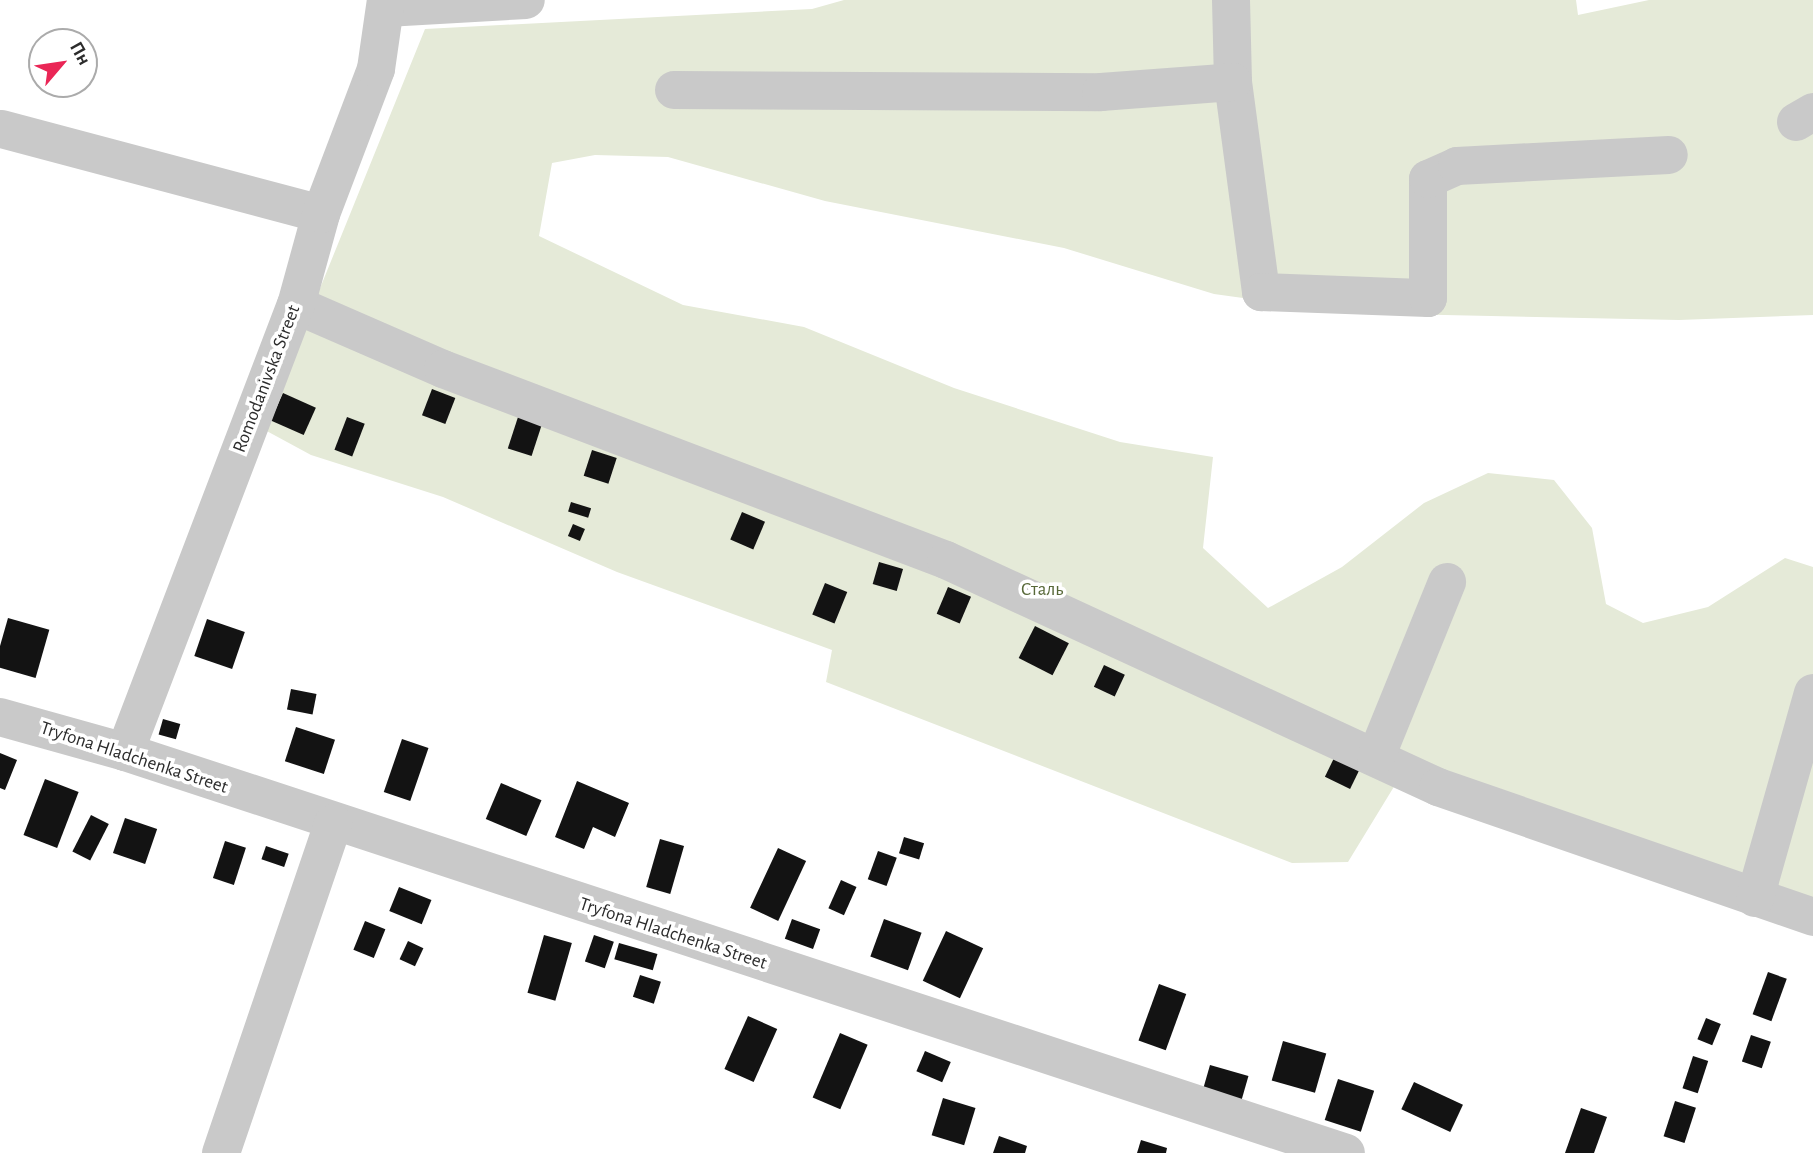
<!DOCTYPE html>
<html>
<head>
<meta charset="utf-8">
<style>
	body { margin:0 }
	#map { position:relative; width:1813px; height:1153px; overflow:hidden; background:#fff; font-family:"Alegreya Sans",sans-serif }
	div>[style] { position:absolute }
	.green>* { inset:0; background:#e5ead8 }
	.building>* { inset:0; background:#131313; transform-origin:0 0 }
	.minor>* { height:38px; margin:-19px; padding:0 19px; transform-origin:19px; border-radius:19px; background:#c9c9c9 }
	span { translate:-50% -50%; white-space:nowrap; text-align:center; line-height:1.15; -webkit-text-stroke:7px #fff; paint-order:stroke }
	.street-label { font-size:19px; color:#2c2c2c }
	.park-label { font-size:19px; color:#576838 }
	.north { position:absolute; left:28px; top:28px; width:70px; height:70px; box-sizing:border-box; background:#fff; border:2px solid #ababab; border-radius:50%; rotate:61deg; font-size:19px; font-weight:700; line-height:28px; text-align:center; color:#2c2c2c }
	.north::after { content:''; display:block; margin:auto; width:24px; height:32px; background:#ea2656; clip-path:polygon(50% 0,100% 100%,50% 72%,0 100%) }
</style>
</head>
<body>
<div id="map">
	<div class="green">
		<div style="clip-path:polygon(844px 0,1576px 0,1578px 15px,1649px 0,1813px 0,1813px 315px,1679px 320px,1351px 313px,1214px 294px,1064px 248px,825px 201px,668px 157px,595px 155px,552px 163px,539px 236px,683px 305px,804px 327px,954px 388px,1120px 442px,1213px 457px,1203px 548px,1268px 608px,1342px 567px,1424px 503px,1488px 473px,1554px 480px,1592px 528px,1606px 604px,1643px 623px,1708px 607px,1785px 558px,1813px 567px,1813px 906px,1395px 785px,1348px 862px,1292px 863px,826px 682px,832px 650px,617px 572px,443px 497px,311px 455px,263px 429px,425px 29px,812px 9px)"></div>
	</div>
	<div class="building">
		<div style="left:432px;top:389px;width:25px;height:28px;rotate:21deg"></div>
		<div style="left:283px;top:393px;width:36px;height:30px;rotate:24deg"></div>
		<div style="left:347px;top:417px;width:19px;height:35px;rotate:21deg"></div>
		<div style="left:518px;top:417px;width:25px;height:33px;rotate:18deg"></div>
		<div style="left:592px;top:450px;width:26px;height:27px;rotate:18deg"></div>
		<div style="left:571px;top:502px;width:21px;height:10px;rotate:17deg"></div>
		<div style="left:742px;top:512px;width:25px;height:30px;rotate:23deg"></div>
		<div style="left:573px;top:524px;width:13px;height:13px;rotate:23deg"></div>
		<div style="left:879px;top:562px;width:25px;height:23px;rotate:16deg"></div>
		<div style="left:825px;top:583px;width:24px;height:34px;rotate:22deg"></div>
		<div style="left:948px;top:587px;width:25px;height:29px;rotate:23deg"></div>
		<div style="left:8px;top:618px;width:43px;height:50px;rotate:16deg"></div>
		<div style="left:207px;top:619px;width:40px;height:39px;rotate:19deg"></div>
		<div style="left:1035px;top:626px;width:38px;height:36px;rotate:27deg"></div>
		<div style="left:1104px;top:665px;width:23px;height:24px;rotate:25deg"></div>
		<div style="left:291px;top:689px;width:26px;height:21px;rotate:11deg"></div>
		<div style="left:163px;top:719px;width:18px;height:16px;rotate:16deg"></div>
		<div style="left:296px;top:727px;width:41px;height:36px;rotate:18deg"></div>
		<div style="left:402px;top:739px;width:28px;height:56px;rotate:19deg"></div>
		<div style="clip-path:polygon(0 753px,17px 760px,5px 790px,0 788px)"></div>
		<div style="left:1335px;top:756px;width:28px;height:23px;rotate:26deg"></div>
		<div style="left:45px;top:779px;width:36px;height:60px;rotate:21deg"></div>
		<div style="clip-path:polygon(577px 781px,629px 803px,615px 837px,593px 827px,584px 849px,555px 837px)"></div>
		<div style="left:501px;top:783px;width:44px;height:39px;rotate:23deg"></div>
		<div style="left:91px;top:815px;width:20px;height:41px;rotate:27deg"></div>
		<div style="left:125px;top:818px;width:34px;height:37px;rotate:19deg"></div>
		<div style="left:904px;top:837px;width:21px;height:17px;rotate:17deg"></div>
		<div style="left:660px;top:839px;width:25px;height:50px;rotate:16deg"></div>
		<div style="left:225px;top:841px;width:22px;height:39px;rotate:18deg"></div>
		<div style="left:266px;top:846px;width:24px;height:14px;rotate:19deg"></div>
		<div style="left:778px;top:848px;width:31px;height:66px;rotate:25deg"></div>
		<div style="left:878px;top:851px;width:20px;height:30px;rotate:20deg"></div>
		<div style="left:841px;top:880px;width:17px;height:31px;rotate:24deg"></div>
		<div style="left:399px;top:887px;width:35px;height:26px;rotate:22deg"></div>
		<div style="left:792px;top:919px;width:30px;height:21px;rotate:20deg"></div>
		<div style="left:884px;top:919px;width:40px;height:40px;rotate:20deg"></div>
		<div style="left:365px;top:921px;width:22px;height:31px;rotate:22deg"></div>
		<div style="left:946px;top:931px;width:41px;height:55px;rotate:25deg"></div>
		<div style="left:544px;top:935px;width:29px;height:60px;rotate:16deg"></div>
		<div style="left:594px;top:935px;width:21px;height:28px;rotate:19deg"></div>
		<div style="left:408px;top:941px;width:17px;height:20px;rotate:25deg"></div>
		<div style="left:619px;top:943px;width:40px;height:17px;rotate:16deg"></div>
		<div style="left:1768px;top:972px;width:20px;height:45px;rotate:20deg"></div>
		<div style="left:640px;top:975px;width:22px;height:23px;rotate:18deg"></div>
		<div style="left:1159px;top:984px;width:29px;height:60px;rotate:20deg"></div>
		<div style="left:748px;top:1016px;width:32px;height:58px;rotate:24deg"></div>
		<div style="left:1706px;top:1018px;width:16px;height:23px;rotate:22deg"></div>
		<div style="left:840px;top:1033px;width:30px;height:70px;rotate:23deg"></div>
		<div style="left:1751px;top:1035px;width:21px;height:28px;rotate:19deg"></div>
		<div style="left:1283px;top:1041px;width:45px;height:41px;rotate:16deg"></div>
		<div style="left:925px;top:1051px;width:28px;height:22px;rotate:23deg"></div>
		<div style="left:1693px;top:1056px;width:16px;height:34px;rotate:18deg"></div>
		<div style="left:1210px;top:1065px;width:40px;height:25px;rotate:16deg"></div>
		<div style="left:1338px;top:1079px;width:38px;height:43px;rotate:18deg"></div>
		<div style="left:1414px;top:1082px;width:54px;height:30px;rotate:25deg"></div>
		<div style="left:943px;top:1098px;width:34px;height:39px;rotate:17deg"></div>
		<div style="left:1675px;top:1101px;width:22px;height:37px;rotate:18deg"></div>
		<div style="clip-path:polygon(1581px 1108px,1607px 1117px,1594px 1153px,1565px 1153px)"></div>
		<div style="clip-path:polygon(999px 1136px,1027px 1146px,1025px 1153px,993px 1153px)"></div>
		<div style="clip-path:polygon(1141px 1140px,1167px 1148px,1166px 1153px,1137px 1153px)"></div>
	</div>
	<div class="minor">
		<div style="left:1231px;top:0;width:82px;rotate:88.6deg"></div>
		<div style="left:1233px;top:82px;width:212px;rotate:82.4deg"></div>
		<div style="left:1261px;top:292px;width:167px;rotate:2.1deg"></div>
		<div style="left:1428px;top:298px;width:119px;rotate:-90deg"></div>
		<div style="left:1428px;top:179px;width:32px;rotate:-24deg"></div>
		<div style="left:1457px;top:166px;width:212px;rotate:-3deg"></div>
		<div style="left:386px;top:8px;width:140px;rotate:-3.3deg"></div>
		<div style="left:674px;top:90px;width:427px;rotate:0.3deg"></div>
		<div style="left:1101px;top:92px;width:132px;rotate:-4.3deg"></div>
		<div style="left:1796px;top:122px;width:20px;rotate:-30deg"></div>
		<div style="left:2px;top:129px;width:330px;rotate:14.9deg"></div>
		<div style="left:296px;top:305px;width:160px;rotate:23.5deg"></div>
		<div style="left:443px;top:369px;width:538px;rotate:20.79deg"></div>
		<div style="left:946px;top:560px;width:542px;rotate:24.77deg"></div>
		<div style="left:1438px;top:787px;width:397px;rotate:19.1deg"></div>
		<div style="left:0;top:717px;width:130px;rotate:15.6deg"></div>
		<div style="left:125px;top:752px;width:1285px;rotate:18.18deg"></div>
		<div style="left:125px;top:752px;width:479px;rotate:-69.1deg"></div>
		<div style="left:296px;top:305px;width:94px;rotate:-74.6deg"></div>
		<div style="left:321px;top:214px;width:155px;rotate:-69.2deg"></div>
		<div style="left:376px;top:69px;width:70px;rotate:-81.8deg"></div>
		<div style="left:1376px;top:757px;width:189px;rotate:-67.9deg"></div>
		<div style="left:1755px;top:898px;width:213px;rotate:-74.2deg"></div>
		<div style="left:221px;top:1153px;width:348px;rotate:-71.2deg"></div>
	</div>
	<div class="street-label">
		<span style="left:267px;top:379px;rotate:-69deg">Romodanivska Street</span>
		<span style="left:134px;top:758px;rotate:18deg">Tryfona Hladchenka Street</span>
		<span style="left:673px;top:934px;rotate:18deg">Tryfona Hladchenka Street</span>
	</div>
	<div class="park-label">
		<span style="left:1042px;top:590px">Сталь</span>
	</div>
	<div class="north">Пн</div>
</div>
</body>
</html>
